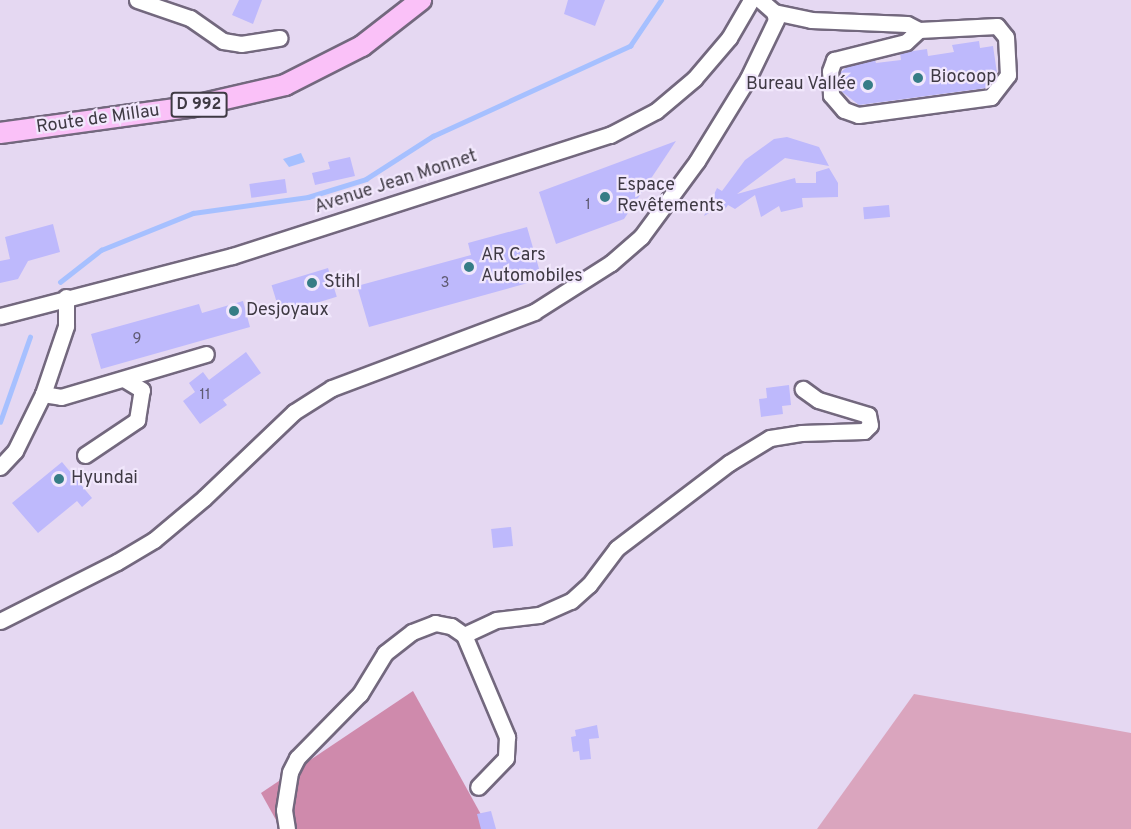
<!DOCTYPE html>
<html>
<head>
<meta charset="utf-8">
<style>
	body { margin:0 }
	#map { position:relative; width:1131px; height:829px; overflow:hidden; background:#e5d8f2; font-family:Overpass,sans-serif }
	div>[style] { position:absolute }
	.green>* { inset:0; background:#daa5be }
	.forest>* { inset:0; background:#cf8aac }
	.water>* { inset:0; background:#a6c0ff }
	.stream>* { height:4.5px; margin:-2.25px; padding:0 2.25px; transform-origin:2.25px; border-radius:2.25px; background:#a6c0ff }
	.building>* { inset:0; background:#beb9fc; transform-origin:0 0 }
	.roads { filter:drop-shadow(2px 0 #73687e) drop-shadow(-2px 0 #73687e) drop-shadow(0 2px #73687e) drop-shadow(0 -2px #73687e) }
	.minor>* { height:15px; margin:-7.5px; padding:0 7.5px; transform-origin:7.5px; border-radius:7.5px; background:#fff }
	.major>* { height:20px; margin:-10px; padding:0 10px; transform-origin:10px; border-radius:10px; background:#fac1f8 }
	.dots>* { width:16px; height:16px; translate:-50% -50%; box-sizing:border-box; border:3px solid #f1e7fc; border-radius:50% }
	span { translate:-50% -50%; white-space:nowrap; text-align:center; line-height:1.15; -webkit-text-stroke:4.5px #f1e7fc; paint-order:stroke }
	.number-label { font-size:15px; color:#5f5a72 }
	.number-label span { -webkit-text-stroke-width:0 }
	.shield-label span { padding:2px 4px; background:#f1e7fc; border:2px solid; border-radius:4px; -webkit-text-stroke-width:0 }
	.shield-label { font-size:16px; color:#3f3a44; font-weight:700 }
	.poi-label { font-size:18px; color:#3f3a44 }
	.left { translate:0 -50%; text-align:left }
	.right { translate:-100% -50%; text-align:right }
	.street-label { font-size:18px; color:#3f3a44 }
</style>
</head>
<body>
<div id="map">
	<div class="green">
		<div style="clip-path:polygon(914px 694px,1131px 733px,1131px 829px,817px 829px)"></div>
	</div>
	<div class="forest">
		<div style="clip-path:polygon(413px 691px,489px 829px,281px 829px,261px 793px)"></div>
	</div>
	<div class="water">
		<div style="clip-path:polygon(301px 153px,305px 162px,289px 167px,283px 159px)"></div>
	</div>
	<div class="stream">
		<div style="left:60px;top:282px;width:52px;rotate:-38deg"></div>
		<div style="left:101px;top:250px;width:99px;rotate:-21.9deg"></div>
		<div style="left:193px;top:213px;width:116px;rotate:-7.9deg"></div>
		<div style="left:308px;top:197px;width:61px;rotate:-17.2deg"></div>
		<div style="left:366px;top:179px;width:80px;rotate:-32.7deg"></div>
		<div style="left:433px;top:136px;width:217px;rotate:-24.6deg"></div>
		<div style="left:630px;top:46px;width:55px;rotate:-56deg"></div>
		<div style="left:0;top:422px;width:90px;rotate:-70.6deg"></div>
	</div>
	<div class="building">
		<div style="clip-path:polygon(239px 0,262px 0,253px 24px,232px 15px)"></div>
		<div style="clip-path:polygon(568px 0,605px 0,595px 26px,564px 14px)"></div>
		<div style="clip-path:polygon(979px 41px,980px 48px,993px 46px,997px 73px,986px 88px,859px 105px,841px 91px,840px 73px,848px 66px,875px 60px,876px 63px,901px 60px,900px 53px,927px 49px,928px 56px,954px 52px,952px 45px)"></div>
		<div style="clip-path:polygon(787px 137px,819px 147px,829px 166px,785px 158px,737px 194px,795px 178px,796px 183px,816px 183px,816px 172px,829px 168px,838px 183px,838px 197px,802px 198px,803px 207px,781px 212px,779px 206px,761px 217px,755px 195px,735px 209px,728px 205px,723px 212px,718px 208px,704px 216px,717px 188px,722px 191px,745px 160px,774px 139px)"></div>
		<div style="clip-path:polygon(676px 141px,624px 219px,556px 244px,539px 192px)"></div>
		<div style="clip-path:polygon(350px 157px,355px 176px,315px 185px,312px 173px,330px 169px,328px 162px)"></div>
		<div style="left:285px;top:179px;width:14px;height:36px;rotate:82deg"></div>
		<div style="left:889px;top:205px;width:12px;height:26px;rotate:85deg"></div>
		<div style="clip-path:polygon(53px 224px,60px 252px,28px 261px,18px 279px,0 283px,0 261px,10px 259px,5px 237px)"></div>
		<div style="clip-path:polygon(527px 227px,542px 279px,369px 327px,357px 286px,471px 255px,468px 243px)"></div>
		<div style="left:328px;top:268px;width:30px;height:59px;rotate:73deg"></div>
		<div style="clip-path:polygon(243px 301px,250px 327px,101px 369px,91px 334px,199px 304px,202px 313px)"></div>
		<div style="clip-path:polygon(246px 352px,261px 373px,223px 400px,227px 405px,200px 424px,183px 401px,195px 392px,189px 383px,203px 372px,209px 380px)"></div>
		<div style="clip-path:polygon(789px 385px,791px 405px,782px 406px,783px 414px,761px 417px,759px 399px,767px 398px,766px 388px)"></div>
		<div style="clip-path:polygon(62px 462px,92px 498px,82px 507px,77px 501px,38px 533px,12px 503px)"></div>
		<div style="left:511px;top:527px;width:19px;height:20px;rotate:84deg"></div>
		<div style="clip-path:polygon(597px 725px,599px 738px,589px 739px,591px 759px,580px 760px,579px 751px,573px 752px,571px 737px,576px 736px,575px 730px)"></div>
		<div style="clip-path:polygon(491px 811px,496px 829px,481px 829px,477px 814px)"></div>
	</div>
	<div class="roads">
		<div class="minor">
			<div style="left:137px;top:0;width:56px;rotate:18.8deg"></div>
			<div style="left:190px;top:18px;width:40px;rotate:34.9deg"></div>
			<div style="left:223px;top:41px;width:18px;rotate:9deg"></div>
			<div style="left:241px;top:44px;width:39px;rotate:-9deg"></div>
			<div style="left:774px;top:12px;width:38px;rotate:12deg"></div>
			<div style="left:811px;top:20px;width:96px;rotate:2.4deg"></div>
			<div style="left:907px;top:24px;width:13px;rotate:27deg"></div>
			<div style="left:919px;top:30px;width:78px;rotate:-2.9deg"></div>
			<div style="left:997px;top:26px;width:14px;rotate:51deg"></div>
			<div style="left:1006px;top:37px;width:38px;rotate:87deg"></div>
			<div style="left:1008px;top:75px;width:28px;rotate:128deg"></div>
			<div style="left:991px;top:97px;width:134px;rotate:172.3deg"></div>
			<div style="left:858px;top:115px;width:15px;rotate:-160deg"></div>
			<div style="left:844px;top:110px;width:20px;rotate:-131deg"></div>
			<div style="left:831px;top:95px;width:24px;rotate:-92deg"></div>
			<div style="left:830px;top:71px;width:12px;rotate:-70deg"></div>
			<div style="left:834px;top:60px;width:74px;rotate:-14deg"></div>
			<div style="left:906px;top:42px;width:18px;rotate:-43deg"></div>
			<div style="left:0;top:316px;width:240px;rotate:-14.5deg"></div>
			<div style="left:232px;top:256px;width:397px;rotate:-17.8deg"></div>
			<div style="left:610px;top:135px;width:52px;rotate:-27.6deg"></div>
			<div style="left:656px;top:111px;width:50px;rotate:-40.1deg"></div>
			<div style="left:694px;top:79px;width:54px;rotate:-49.5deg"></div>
			<div style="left:729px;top:38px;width:44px;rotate:-59.9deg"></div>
			<div style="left:43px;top:394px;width:18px;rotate:9deg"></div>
			<div style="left:61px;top:397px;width:151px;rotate:-16.5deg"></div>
			<div style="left:85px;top:455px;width:63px;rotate:-33.9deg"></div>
			<div style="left:137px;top:420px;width:30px;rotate:-81deg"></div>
			<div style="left:142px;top:390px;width:21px;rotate:-149deg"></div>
			<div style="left:0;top:467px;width:22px;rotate:-47deg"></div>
			<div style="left:15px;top:451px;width:64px;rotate:-63.8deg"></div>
			<div style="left:43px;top:394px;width:72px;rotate:-71.3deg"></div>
			<div style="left:66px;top:326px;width:29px;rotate:-90deg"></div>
			<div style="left:0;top:621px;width:131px;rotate:-26.8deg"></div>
			<div style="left:117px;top:562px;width:43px;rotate:-30.7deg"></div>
			<div style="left:154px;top:540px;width:65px;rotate:-40deg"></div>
			<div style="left:204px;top:498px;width:124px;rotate:-43.7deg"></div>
			<div style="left:294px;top:412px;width:45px;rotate:-32.3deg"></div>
			<div style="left:332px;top:388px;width:216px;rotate:-20.6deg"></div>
			<div style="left:534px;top:312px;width:91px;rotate:-32.5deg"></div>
			<div style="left:611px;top:263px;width:40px;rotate:-41deg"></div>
			<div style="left:641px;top:237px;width:94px;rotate:-53.6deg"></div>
			<div style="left:697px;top:161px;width:97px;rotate:-58.4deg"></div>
			<div style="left:748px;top:78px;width:64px;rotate:-64.2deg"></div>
			<div style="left:776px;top:20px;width:8px;rotate:-104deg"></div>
			<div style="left:774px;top:12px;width:18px;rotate:-139deg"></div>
			<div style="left:464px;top:635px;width:35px;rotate:-25deg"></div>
			<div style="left:496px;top:620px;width:43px;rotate:-6.6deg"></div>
			<div style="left:539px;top:615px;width:35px;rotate:-24deg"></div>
			<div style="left:571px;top:601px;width:24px;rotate:-42deg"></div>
			<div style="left:589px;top:585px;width:46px;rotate:-52.9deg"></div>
			<div style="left:617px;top:548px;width:141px;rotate:-37.2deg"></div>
			<div style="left:729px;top:463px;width:48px;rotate:-31.4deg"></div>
			<div style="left:770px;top:438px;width:31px;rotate:-9deg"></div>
			<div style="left:801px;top:433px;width:63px;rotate:-1.8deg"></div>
			<div style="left:864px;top:431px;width:8px;rotate:-45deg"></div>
			<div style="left:870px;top:425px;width:10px;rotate:-101deg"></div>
			<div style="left:868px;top:415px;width:52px;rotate:-163.3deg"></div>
			<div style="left:818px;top:400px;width:19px;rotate:-144deg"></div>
			<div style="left:287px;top:829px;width:19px;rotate:-99deg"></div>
			<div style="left:284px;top:810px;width:38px;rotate:-81deg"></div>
			<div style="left:290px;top:772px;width:16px;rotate:-63deg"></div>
			<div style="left:297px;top:758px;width:90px;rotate:-45.5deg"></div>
			<div style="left:360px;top:694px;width:48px;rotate:-58.6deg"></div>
			<div style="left:385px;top:653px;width:34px;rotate:-38deg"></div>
			<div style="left:412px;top:632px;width:25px;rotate:-21deg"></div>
			<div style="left:435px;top:623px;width:16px;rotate:11deg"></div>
			<div style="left:451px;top:626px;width:16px;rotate:35deg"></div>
			<div style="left:464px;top:635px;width:111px;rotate:67.1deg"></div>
			<div style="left:507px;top:737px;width:21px;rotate:93deg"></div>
			<div style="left:506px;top:758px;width:40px;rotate:134deg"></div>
		</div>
		<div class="major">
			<div style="left:0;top:133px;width:192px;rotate:-7.8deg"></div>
			<div style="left:190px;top:107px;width:98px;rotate:-13deg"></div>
			<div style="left:285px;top:85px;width:86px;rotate:-26.9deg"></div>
			<div style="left:362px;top:46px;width:75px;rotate:-37.9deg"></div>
		</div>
	</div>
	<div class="dots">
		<div style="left:918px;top:78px;background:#367d86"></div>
		<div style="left:868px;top:85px;background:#367d86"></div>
		<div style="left:605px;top:197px;background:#367d86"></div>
		<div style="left:469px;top:267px;background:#367d86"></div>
		<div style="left:312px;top:283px;background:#367d86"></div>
		<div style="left:234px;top:311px;background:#367d86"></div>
		<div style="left:59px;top:479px;background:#367d86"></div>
	</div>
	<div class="number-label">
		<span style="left:588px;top:206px">1</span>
		<span style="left:445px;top:284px">3</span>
		<span style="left:137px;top:340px">9</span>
		<span style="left:205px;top:396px">11</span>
	</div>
	<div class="shield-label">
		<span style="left:199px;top:105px">D 992</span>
	</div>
	<div class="poi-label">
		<span class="left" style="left:930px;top:78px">Biocoop</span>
		<span class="right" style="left:856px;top:85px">Bureau Vallée</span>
		<span class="left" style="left:617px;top:197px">Espace<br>Revêtements</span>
		<span class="left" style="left:481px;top:267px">AR Cars<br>Automobiles</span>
		<span class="left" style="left:324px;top:283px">Stihl</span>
		<span class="left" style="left:246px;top:311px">Desjoyaux</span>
		<span class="left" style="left:71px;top:479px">Hyundai</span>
	</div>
	<div class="street-label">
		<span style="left:98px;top:120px;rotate:-8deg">Route de Millau</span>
		<span style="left:396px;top:183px;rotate:-18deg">Avenue Jean Monnet</span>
	</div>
</div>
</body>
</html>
